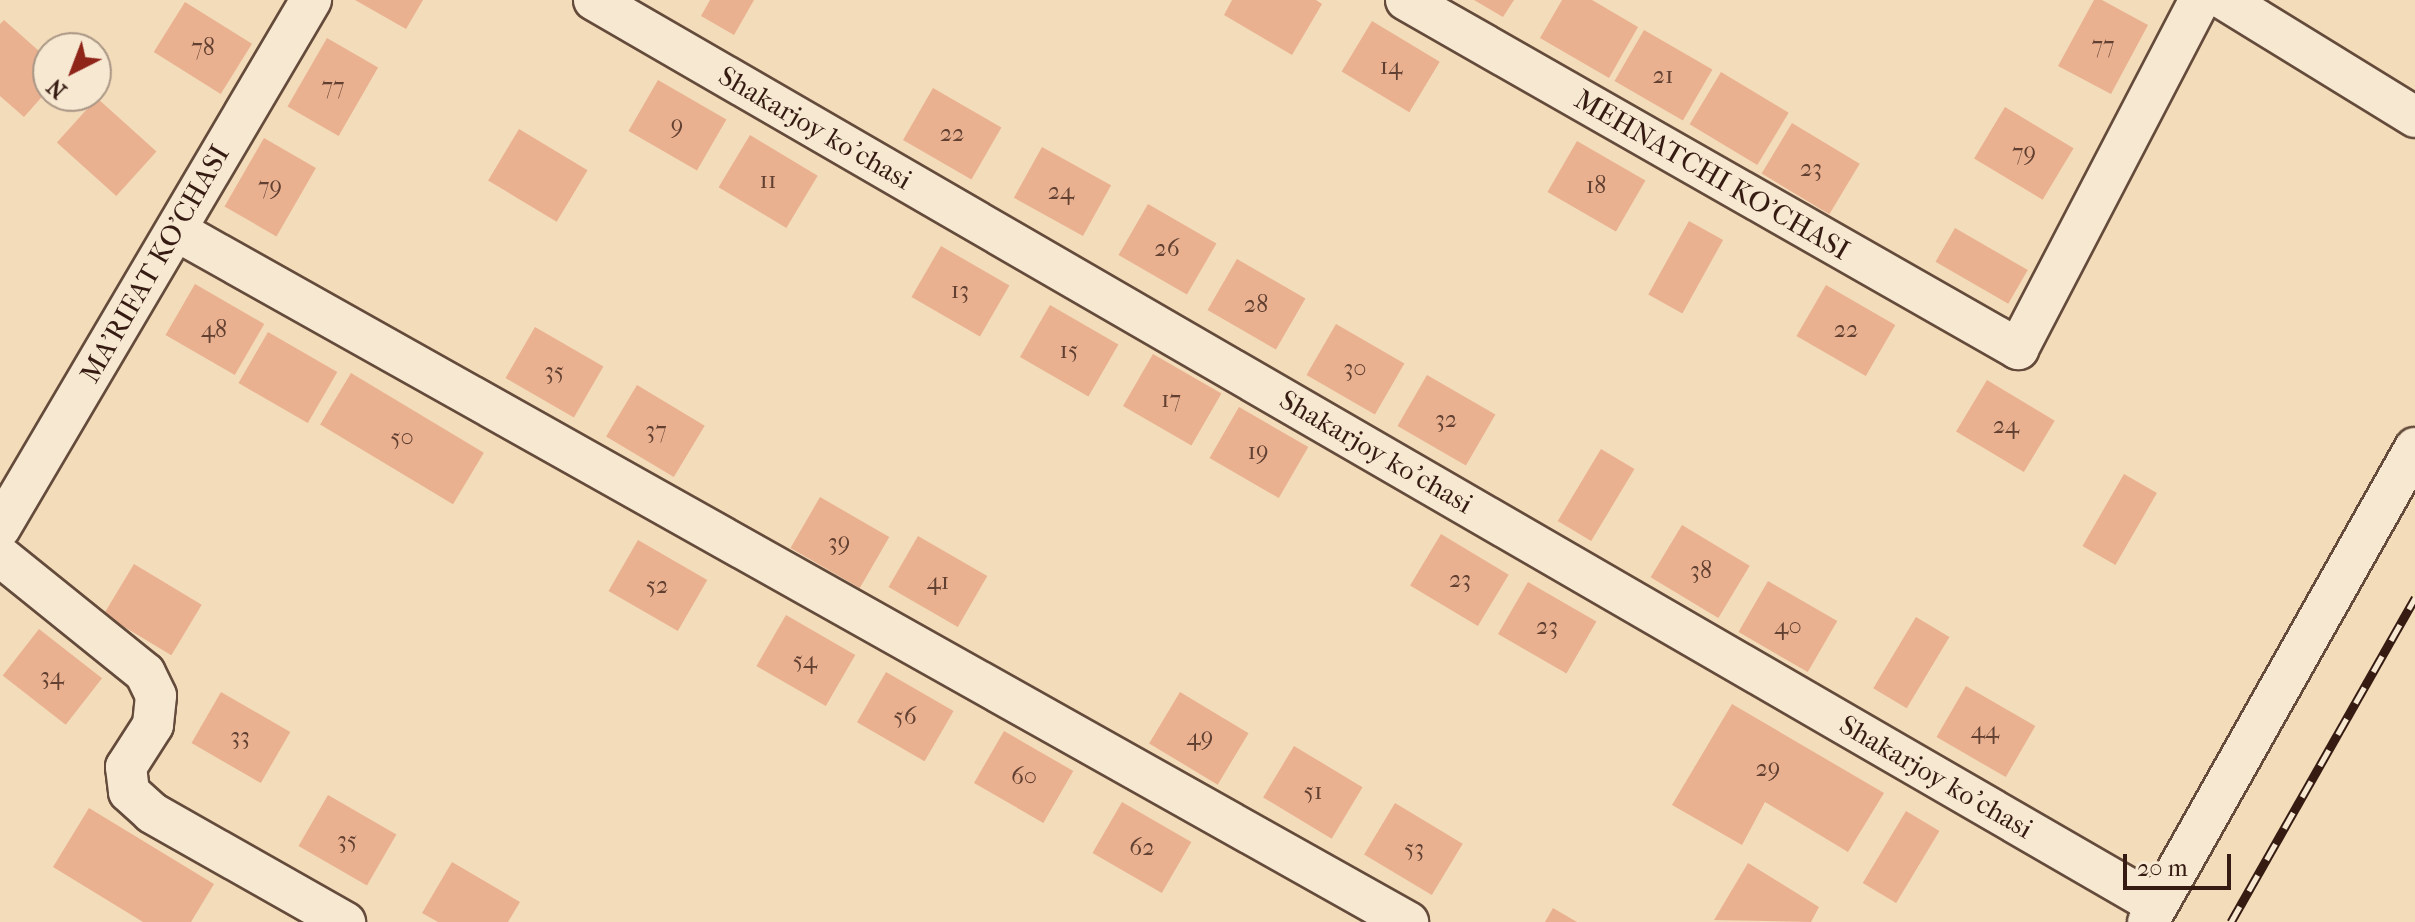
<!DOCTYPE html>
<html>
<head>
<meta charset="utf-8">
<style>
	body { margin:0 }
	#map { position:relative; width:2415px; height:922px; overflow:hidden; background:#f3dcba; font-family:"IM FELL French Canon",serif }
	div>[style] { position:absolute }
	.building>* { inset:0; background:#eab191; transform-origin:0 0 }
	.roads { filter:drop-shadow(2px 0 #644b3b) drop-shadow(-2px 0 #644b3b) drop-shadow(0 2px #644b3b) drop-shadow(0 -2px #644b3b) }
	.minor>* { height:40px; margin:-20px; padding:0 20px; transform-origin:20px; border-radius:20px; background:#f7e8d2 }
	.rail>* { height:9px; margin-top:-4.5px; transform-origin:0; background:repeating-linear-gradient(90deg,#f7e8d2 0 18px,#351b11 0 36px); box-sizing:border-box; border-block:2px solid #351b11 }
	span { translate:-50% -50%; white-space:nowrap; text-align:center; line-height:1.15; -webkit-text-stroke:6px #f7e8d2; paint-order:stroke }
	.number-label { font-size:24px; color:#624031 }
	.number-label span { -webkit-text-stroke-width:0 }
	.street-label { font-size:28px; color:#351b11 }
	.north { position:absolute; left:32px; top:32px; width:80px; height:80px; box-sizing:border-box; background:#f7e8d2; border:2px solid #a99685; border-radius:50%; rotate:222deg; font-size:22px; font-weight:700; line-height:32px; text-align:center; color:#351b11 }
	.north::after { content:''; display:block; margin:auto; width:28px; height:36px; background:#8f2418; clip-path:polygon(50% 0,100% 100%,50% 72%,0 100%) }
	.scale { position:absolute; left:2123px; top:854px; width:108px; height:36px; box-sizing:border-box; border:4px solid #351b11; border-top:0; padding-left:10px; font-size:24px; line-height:28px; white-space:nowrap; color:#351b11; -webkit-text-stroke:6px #f7e8d2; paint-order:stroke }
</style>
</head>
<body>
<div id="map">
	<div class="building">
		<div style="clip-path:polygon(355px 0,423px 0,406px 29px)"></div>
		<div style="clip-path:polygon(710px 0,754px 0,734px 35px,701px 16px)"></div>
		<div style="clip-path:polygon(1232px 0,1316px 0,1322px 4px,1292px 55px,1224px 15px)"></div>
		<div style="clip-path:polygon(1474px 0,1514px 0,1503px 17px)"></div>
		<div style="clip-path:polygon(1562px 0,1592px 0,1638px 27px,1609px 78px,1540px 38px)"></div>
		<div style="clip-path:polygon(2094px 0,2102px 0,2148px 25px,2111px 94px,2058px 66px)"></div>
		<div style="left:185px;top:2px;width:79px;height:59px;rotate:32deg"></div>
		<div style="clip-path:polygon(4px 20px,48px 59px,48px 90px,24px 117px,0 96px,0 24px)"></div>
		<div style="left:1372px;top:21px;width:79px;height:59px;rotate:31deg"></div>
		<div style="left:1644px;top:30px;width:79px;height:59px;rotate:30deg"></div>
		<div style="left:327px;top:38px;width:59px;height:79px;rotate:30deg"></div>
		<div style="left:1721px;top:72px;width:79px;height:61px;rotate:31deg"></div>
		<div style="left:658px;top:80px;width:79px;height:59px;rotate:30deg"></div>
		<div style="left:933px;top:88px;width:79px;height:60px;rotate:30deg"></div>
		<div style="left:97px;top:98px;width:80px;height:60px;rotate:42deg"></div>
		<div style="left:2005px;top:107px;width:80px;height:60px;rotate:31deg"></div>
		<div style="left:1792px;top:123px;width:79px;height:59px;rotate:31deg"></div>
		<div style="left:519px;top:129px;width:80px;height:60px;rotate:31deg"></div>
		<div style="left:750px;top:135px;width:79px;height:61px;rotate:31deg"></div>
		<div style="left:264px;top:138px;width:60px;height:79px;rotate:30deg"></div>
		<div style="left:1577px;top:141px;width:79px;height:59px;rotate:30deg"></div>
		<div style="left:1042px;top:147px;width:79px;height:58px;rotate:29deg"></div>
		<div style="left:1148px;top:204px;width:79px;height:59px;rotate:30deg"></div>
		<div style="left:1689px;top:221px;width:39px;height:84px;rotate:29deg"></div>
		<div style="left:1955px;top:228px;width:84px;height:39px;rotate:30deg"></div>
		<div style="left:941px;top:246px;width:79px;height:59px;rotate:30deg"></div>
		<div style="left:1237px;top:259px;width:79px;height:59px;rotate:30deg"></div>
		<div style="left:195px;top:284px;width:80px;height:59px;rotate:30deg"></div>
		<div style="left:1826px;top:285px;width:80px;height:59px;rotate:30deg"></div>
		<div style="left:1050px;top:305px;width:79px;height:60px;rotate:30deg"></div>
		<div style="left:1336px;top:324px;width:79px;height:59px;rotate:30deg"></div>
		<div style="left:535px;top:327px;width:79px;height:59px;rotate:30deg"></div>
		<div style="left:268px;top:332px;width:80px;height:59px;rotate:30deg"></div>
		<div style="left:1153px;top:354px;width:79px;height:60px;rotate:30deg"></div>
		<div style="left:351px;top:373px;width:155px;height:60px;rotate:31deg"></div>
		<div style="left:1427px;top:375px;width:79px;height:59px;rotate:30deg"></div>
		<div style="left:1987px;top:380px;width:79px;height:60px;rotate:31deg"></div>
		<div style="left:637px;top:385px;width:79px;height:60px;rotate:31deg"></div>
		<div style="left:1239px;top:407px;width:80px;height:59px;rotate:30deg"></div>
		<div style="left:1601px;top:449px;width:39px;height:84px;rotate:31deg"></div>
		<div style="left:2124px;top:474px;width:38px;height:83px;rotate:30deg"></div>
		<div style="left:820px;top:497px;width:80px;height:59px;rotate:30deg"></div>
		<div style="left:1682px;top:525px;width:79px;height:61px;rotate:31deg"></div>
		<div style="left:1441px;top:534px;width:79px;height:60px;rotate:31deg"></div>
		<div style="left:918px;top:536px;width:80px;height:59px;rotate:30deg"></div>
		<div style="left:638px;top:540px;width:80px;height:59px;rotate:30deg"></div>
		<div style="left:134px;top:564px;width:79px;height:59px;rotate:31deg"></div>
		<div style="left:1768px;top:581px;width:80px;height:59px;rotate:30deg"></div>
		<div style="left:1528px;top:582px;width:79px;height:60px;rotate:30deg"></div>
		<div style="left:786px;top:615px;width:80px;height:59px;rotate:30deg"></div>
		<div style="left:1916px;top:617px;width:39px;height:83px;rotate:31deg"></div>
		<div style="left:39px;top:629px;width:80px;height:59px;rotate:38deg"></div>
		<div style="left:886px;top:672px;width:78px;height:58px;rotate:30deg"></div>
		<div style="left:1966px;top:686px;width:80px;height:59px;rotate:30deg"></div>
		<div style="left:221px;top:692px;width:80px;height:59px;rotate:30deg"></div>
		<div style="left:1180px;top:692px;width:80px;height:60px;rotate:31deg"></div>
		<div style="clip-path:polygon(1732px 704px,1884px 793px,1848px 852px,1765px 802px,1742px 845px,1672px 805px)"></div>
		<div style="left:1004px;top:731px;width:80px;height:60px;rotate:30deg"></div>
		<div style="left:1294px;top:746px;width:80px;height:60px;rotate:31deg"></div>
		<div style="left:328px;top:795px;width:79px;height:59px;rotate:30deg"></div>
		<div style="left:1122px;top:802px;width:80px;height:59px;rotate:30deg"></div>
		<div style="left:1395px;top:803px;width:79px;height:60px;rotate:31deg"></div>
		<div style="clip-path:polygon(89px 808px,214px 884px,191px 922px,143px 922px,53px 867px)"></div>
		<div style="left:1906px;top:811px;width:39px;height:84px;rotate:31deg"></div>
		<div style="clip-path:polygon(452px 862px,520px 902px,508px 922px,438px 922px,422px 913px)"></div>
		<div style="clip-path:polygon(1748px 863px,1819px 907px,1811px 922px,1714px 920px)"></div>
		<div style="clip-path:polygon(1553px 908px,1577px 922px,1545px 922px)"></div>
	</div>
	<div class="roads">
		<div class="minor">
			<div style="left:594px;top:0;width:1806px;rotate:30.07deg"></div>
			<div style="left:1406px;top:0;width:705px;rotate:29.69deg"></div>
			<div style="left:2018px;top:349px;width:394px;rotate:-62.5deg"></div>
			<div style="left:2225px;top:0;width:223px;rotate:31.6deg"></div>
			<div style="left:177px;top:231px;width:1412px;rotate:29.31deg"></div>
			<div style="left:0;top:528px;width:613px;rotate:-59.5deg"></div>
			<div style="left:0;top:556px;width:186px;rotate:38.9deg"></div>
			<div style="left:145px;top:673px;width:25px;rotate:64deg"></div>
			<div style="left:156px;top:696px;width:29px;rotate:96deg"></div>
			<div style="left:153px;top:725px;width:50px;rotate:122.7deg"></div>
			<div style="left:126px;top:767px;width:25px;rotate:83deg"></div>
			<div style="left:129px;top:792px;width:31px;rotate:42deg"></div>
			<div style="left:152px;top:813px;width:222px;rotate:29.5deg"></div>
			<div style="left:2148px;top:922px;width:544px;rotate:-60.61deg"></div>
		</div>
	</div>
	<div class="rail">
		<div style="left:2231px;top:922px;width:373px;rotate:-60.4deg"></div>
	</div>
	<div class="number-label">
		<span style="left:2103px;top:46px">77</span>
		<span style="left:203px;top:48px">78</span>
		<span style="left:1391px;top:67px">14</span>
		<span style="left:1663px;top:76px">21</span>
		<span style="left:333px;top:87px">77</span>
		<span style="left:677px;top:126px">9</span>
		<span style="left:952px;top:134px">22</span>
		<span style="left:2024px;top:153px">79</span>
		<span style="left:1811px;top:169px">23</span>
		<span style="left:768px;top:181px">11</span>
		<span style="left:1596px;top:186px">18</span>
		<span style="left:270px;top:187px">79</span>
		<span style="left:1061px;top:192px">24</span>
		<span style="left:1167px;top:249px">26</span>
		<span style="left:960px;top:291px">13</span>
		<span style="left:1256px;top:305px">28</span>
		<span style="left:214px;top:330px">48</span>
		<span style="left:1846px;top:330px">22</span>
		<span style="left:1069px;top:351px">15</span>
		<span style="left:1355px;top:369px">30</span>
		<span style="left:554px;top:372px">35</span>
		<span style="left:1171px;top:400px">17</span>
		<span style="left:1446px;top:420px">32</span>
		<span style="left:2006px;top:426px">24</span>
		<span style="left:656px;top:431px">37</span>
		<span style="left:402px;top:438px">50</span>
		<span style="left:1258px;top:452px">19</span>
		<span style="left:839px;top:543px">39</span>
		<span style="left:1701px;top:571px">38</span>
		<span style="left:1460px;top:580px">23</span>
		<span style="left:938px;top:582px">41</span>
		<span style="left:657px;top:586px">52</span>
		<span style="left:1547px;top:627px">23</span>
		<span style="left:1788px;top:627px">40</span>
		<span style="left:805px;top:661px">54</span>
		<span style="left:52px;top:677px">34</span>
		<span style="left:905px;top:717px">56</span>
		<span style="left:1985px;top:731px">44</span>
		<span style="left:240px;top:737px">33</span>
		<span style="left:1200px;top:738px">49</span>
		<span style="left:1768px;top:769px">29</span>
		<span style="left:1024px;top:777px">60</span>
		<span style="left:1313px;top:792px">51</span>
		<span style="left:347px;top:841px">35</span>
		<span style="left:1142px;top:848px">62</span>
		<span style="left:1414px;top:849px">53</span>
	</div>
	<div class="street-label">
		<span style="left:815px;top:128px;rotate:30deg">Shakarjoy ko'chasi</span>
		<span style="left:1712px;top:175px;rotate:30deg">MEHNATCHI KO'CHASI</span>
		<span style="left:155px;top:264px;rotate:-60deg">MA'RIFAT KO'CHASI</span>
		<span style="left:1376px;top:452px;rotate:30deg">Shakarjoy ko'chasi</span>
		<span style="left:1936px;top:777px;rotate:30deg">Shakarjoy ko'chasi</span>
	</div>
	<div class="north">N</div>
	<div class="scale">20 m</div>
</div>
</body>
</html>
